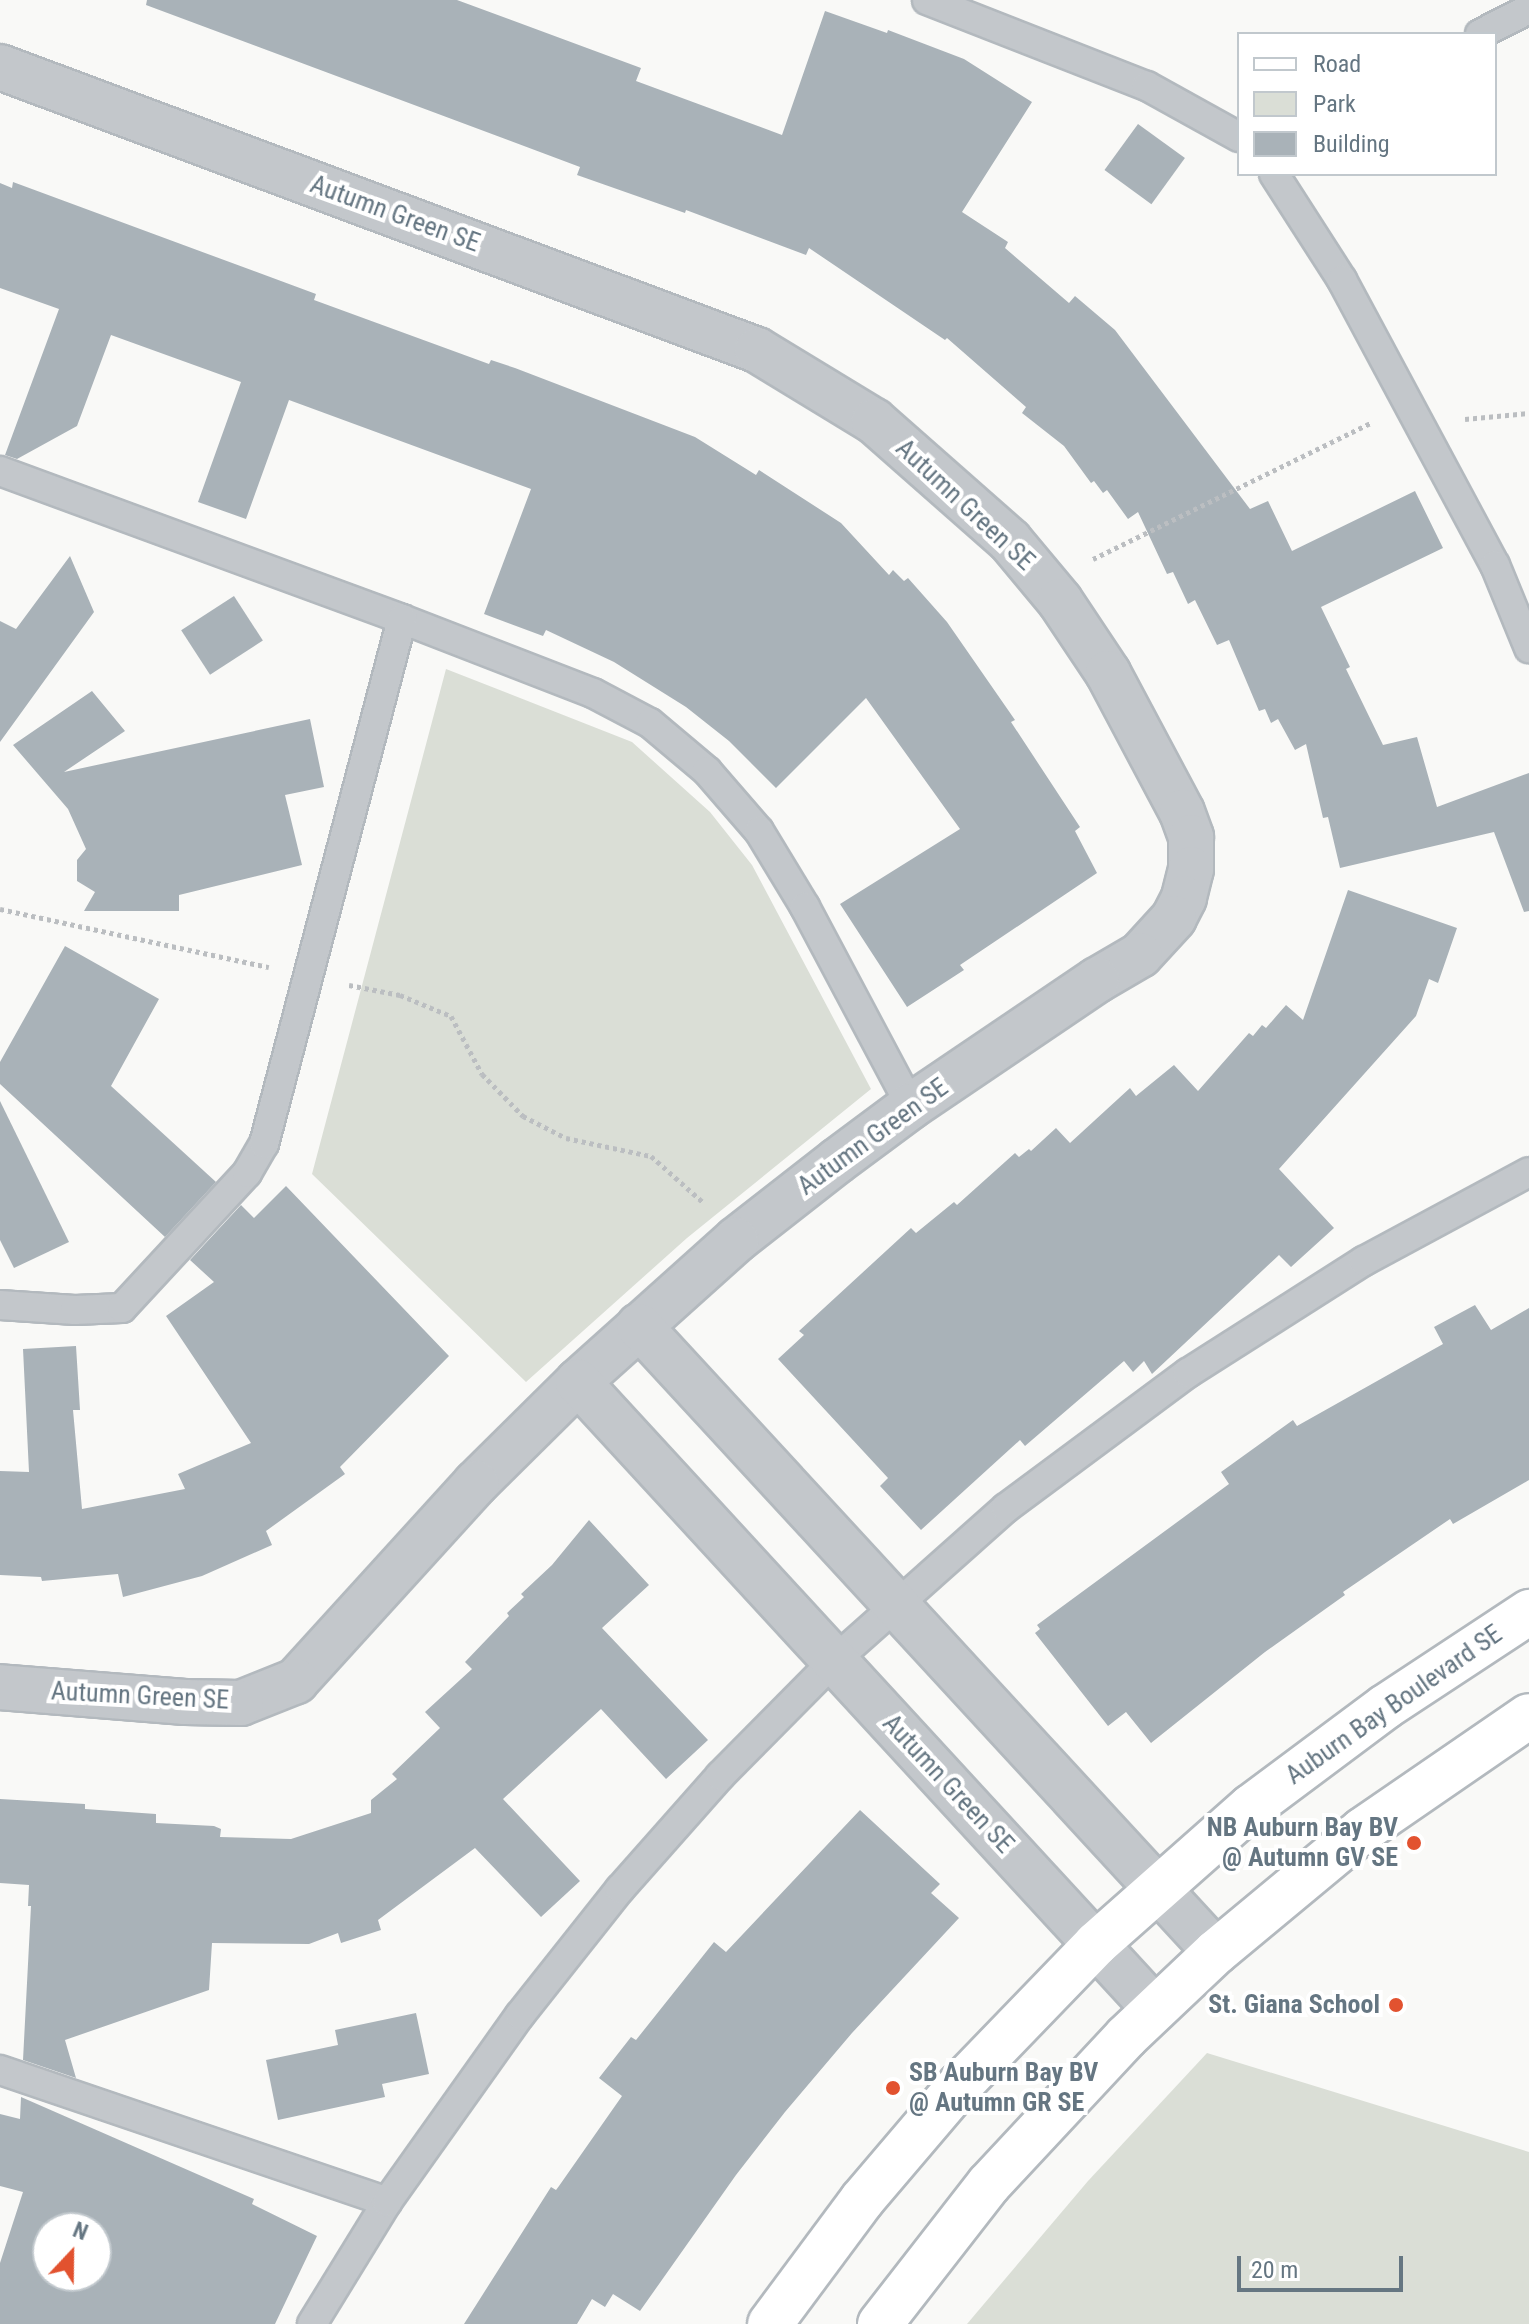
<!DOCTYPE html>
<html>
<head>
<meta charset="utf-8">
<style>
	body { margin:0 }
	#map { position:relative; width:1529px; height:2324px; overflow:hidden; background:#f9f9f7; font-family:"Roboto Condensed",sans-serif }
	div>[style] { position:absolute }
	.green>* { inset:0; background:#daded6 }
	.building>* { inset:0; background:#a9b2b8; transform-origin:0 0 }
	.path>* { height:5px; margin-top:-2.5px; transform-origin:0; background:repeating-linear-gradient(90deg,#bbbec1 0 4px,transparent 0 8px) }
	.roads { filter:drop-shadow(2px 0 #b3b9be) drop-shadow(-2px 0 #b3b9be) drop-shadow(0 2px #b3b9be) drop-shadow(0 -2px #b3b9be) }
	.lane>* { height:28px; margin:-14px; padding:0 14px; transform-origin:14px; border-radius:14px; background:#c3c7cb }
	.street>* { height:44px; margin:-22px; padding:0 22px; transform-origin:22px; border-radius:22px; background:#c3c7cb }
	.secondary>* { height:44px; margin:-22px; padding:0 22px; transform-origin:22px; border-radius:22px; background:#fff }
	.dots>* { width:22px; height:22px; translate:-50% -50%; box-sizing:border-box; border:4px solid #fff; border-radius:50% }
	span { translate:-50% -50%; white-space:nowrap; text-align:center; line-height:1.15; -webkit-text-stroke:8px #fff; paint-order:stroke }
	.street-label { font-size:26px; color:#657682 }
	.poi-label { font-size:26px; color:#657682; font-weight:700 }
	.right { translate:-100% -50%; text-align:right }
	.left { translate:0 -50%; text-align:left }
	.legend { position:absolute; left:1237px; top:32px; width:260px; height:144px; box-sizing:border-box; background:#fff; border:2px solid #c1c8cd; margin:0; padding:10px 14px; list-style:none; font-size:24px; color:#657682 }
	.legend li { display:flex; align-items:center; gap:16px; height:40px }
	.legend b { width:40px; border:2px solid #c1c8cd }
	.north { position:absolute; left:32px; top:2212px; width:80px; height:80px; box-sizing:border-box; background:#fff; border:2px solid #c1c8cd; border-radius:50%; rotate:22deg; font-size:22px; font-weight:700; line-height:32px; text-align:center; color:#657682 }
	.north::after { content:''; display:block; margin:auto; width:28px; height:36px; background:#e2522f; clip-path:polygon(50% 0,100% 100%,50% 72%,0 100%) }
	.scale { position:absolute; left:1237px; top:2256px; width:166px; height:36px; box-sizing:border-box; border:4px solid #657682; border-top:0; padding-left:10px; font-size:24px; line-height:28px; white-space:nowrap; color:#657682; -webkit-text-stroke:6px #fff; paint-order:stroke }
</style>
</head>
<body>
<div id="map">
	<div class="green">
		<div style="clip-path:polygon(446px 669px,632px 742px,710px 812px,752px 865px,871px 1089px,687px 1238px,526px 1382px,312px 1174px)"></div>
		<div style="clip-path:polygon(1207px 2053px,1529px 2152px,1529px 2324px,967px 2324px,1088px 2181px)"></div>
	</div>
	<div class="building">
		<div style="clip-path:polygon(147px 0,457px 0,641px 68px,636px 81px,782px 135px,825px 11px,887px 33px,888px 30px,964px 59px,1032px 102px,962px 212px,1008px 242px,1005px 248px,1069px 303px,1075px 296px,1115px 330px,1250px 509px,1268px 501px,1292px 551px,1415px 491px,1443px 548px,1321px 607px,1350px 667px,1346px 669px,1383px 745px,1417px 737px,1437px 807px,1529px 773px,1529px 911px,1524px 912px,1494px 832px,1340px 868px,1328px 817px,1323px 818px,1306px 744px,1295px 750px,1278px 719px,1271px 723px,1265px 709px,1259px 711px,1229px 640px,1217px 645px,1195px 600px,1188px 604px,1173px 572px,1167px 574px,1138px 512px,1128px 519px,1107px 490px,1103px 493px,1094px 481px,1091px 483px,1064px 446px,1022px 413px,1026px 407px,947px 338px,945px 340px,809px 248px,806px 255px,686px 210px,685px 213px,577px 175px,580px 167px,146px 5px)"></div>
		<div style="left:1138px;top:124px;width:58px;height:57px;rotate:36deg"></div>
		<div style="clip-path:polygon(13px 182px,316px 294px,314px 300px,489px 364px,491px 360px,515px 368px,695px 437px,756px 475px,759px 470px,841px 523px,889px 575px,893px 570px,904px 581px,908px 578px,947px 622px,1015px 720px,1011px 722px,1080px 827px,1075px 831px,1097px 873px,960px 965px,964px 970px,907px 1007px,840px 904px,960px 829px,866px 698px,776px 788px,729px 741px,686px 707px,614px 662px,546px 630px,543px 636px,484px 614px,531px 489px,289px 400px,246px 519px,198px 502px,241px 382px,111px 335px,77px 426px,17px 459px,5px 455px,59px 309px,0 288px,0 183px,12px 188px)"></div>
		<div style="clip-path:polygon(70px 556px,94px 612px,0 742px,0 621px,16px 629px)"></div>
		<div style="left:234px;top:596px;width:53px;height:63px;rotate:57deg"></div>
		<div style="clip-path:polygon(92px 691px,125px 731px,64px 772px,310px 719px,324px 787px,285px 795px,302px 865px,179px 895px,179px 911px,84px 911px,95px 892px,77px 881px,77px 860px,86px 849px,68px 809px,13px 745px)"></div>
		<div style="clip-path:polygon(1348px 890px,1457px 928px,1438px 983px,1429px 979px,1416px 1016px,1279px 1169px,1334px 1228px,1291px 1267px,1279px 1255px,1152px 1374px,1144px 1361px,1133px 1372px,1124px 1361px,1025px 1446px,1020px 1440px,921px 1530px,880px 1486px,888px 1478px,778px 1359px,804px 1335px,799px 1331px,911px 1228px,916px 1233px,954px 1202px,957px 1205px,1015px 1153px,1019px 1157px,1029px 1149px,1031px 1151px,1056px 1128px,1070px 1143px,1130px 1088px,1136px 1096px,1174px 1065px,1198px 1091px,1249px 1033px,1253px 1036px,1262px 1025px,1266px 1028px,1286px 1005px,1303px 1020px)"></div>
		<div style="clip-path:polygon(65px 946px,159px 999px,111px 1086px,216px 1182px,165px 1237px,0 1084px,0 1062px)"></div>
		<div style="clip-path:polygon(0 1101px,69px 1242px,14px 1268px,0 1240px)"></div>
		<div style="clip-path:polygon(286px 1186px,449px 1356px,340px 1467px,345px 1474px,266px 1531px,272px 1545px,202px 1576px,123px 1597px,118px 1574px,42px 1581px,41px 1577px,0 1575px,0 1471px,29px 1472px,23px 1349px,76px 1346px,80px 1410px,73px 1410px,82px 1509px,185px 1489px,178px 1474px,251px 1443px,166px 1316px,214px 1282px,190px 1260px,241px 1205px,254px 1218px)"></div>
		<div style="clip-path:polygon(1475px 1305px,1491px 1330px,1529px 1308px,1529px 1480px,1453px 1524px,1450px 1519px,1343px 1592px,1345px 1595px,1265px 1652px,1151px 1743px,1126px 1712px,1108px 1726px,1035px 1633px,1040px 1629px,1037px 1625px,1229px 1484px,1221px 1472px,1293px 1420px,1297px 1426px,1443px 1344px,1434px 1327px)"></div>
		<div style="clip-path:polygon(589px 1520px,649px 1585px,602px 1628px,708px 1740px,666px 1779px,601px 1709px,503px 1799px,580px 1881px,541px 1917px,475px 1848px,378px 1920px,381px 1930px,341px 1943px,338px 1933px,309px 1944px,212px 1943px,209px 1990px,65px 2040px,76px 2078px,23px 2060px,31px 1906px,28px 1906px,29px 1885px,0 1883px,0 1799px,85px 1804px,85px 1809px,156px 1814px,156px 1823px,214px 1826px,221px 1829px,220px 1837px,291px 1839px,371px 1813px,371px 1800px,397px 1779px,392px 1774px,440px 1728px,425px 1712px,472px 1669px,465px 1662px,509px 1616px,507px 1613px,524px 1597px,521px 1594px,552px 1565px)"></div>
		<div style="clip-path:polygon(860px 1810px,940px 1884px,931px 1893px,959px 1918px,852px 2033px,785px 2112px,736px 2175px,640px 2311px,613px 2294px,605px 2307px,592px 2299px,577px 2324px,464px 2324px,551px 2187px,556px 2190px,559px 2186px,622px 2096px,599px 2078px,631px 2037px,636px 2040px,714px 1942px,726px 1952px)"></div>
		<div style="clip-path:polygon(416px 2013px,429px 2074px,382px 2084px,385px 2097px,278px 2120px,266px 2060px,338px 2045px,335px 2030px)"></div>
		<div style="clip-path:polygon(evenodd,21px 2097px,254px 2199px,252px 2204px,317px 2236px,275px 2324px,0 2324px,0 2263px,23px 2192px,0 2186px,0 2114px,20px 2119px,21px 2097px,48px 2228px,96px 2228px,96px 2276px,48px 2276px,48px 2228px)"></div>
	</div>
	<div class="path">
		<div style="left:1465px;top:419px;width:64px;rotate:-5.4deg"></div>
		<div style="left:1093px;top:559px;width:309px;rotate:-26.1deg"></div>
		<div style="left:0;top:909px;width:275px;rotate:12.2deg"></div>
		<div style="left:349px;top:985px;width:52px;rotate:11.1deg"></div>
		<div style="left:400px;top:995px;width:55px;rotate:22.4deg"></div>
		<div style="left:451px;top:1016px;width:66px;rotate:61.9deg"></div>
		<div style="left:482px;top:1074px;width:59px;rotate:45.7deg"></div>
		<div style="left:523px;top:1116px;width:48px;rotate:27.1deg"></div>
		<div style="left:566px;top:1138px;width:87px;rotate:12deg"></div>
		<div style="left:651px;top:1156px;width:71px;rotate:41.6deg"></div>
	</div>
	<div class="roads">
		<div class="lane">
			<div style="left:927px;top:0;width:236px;rotate:21.4deg"></div>
			<div style="left:1147px;top:86px;width:105px;rotate:29deg"></div>
			<div style="left:1480px;top:34px;width:55px;rotate:-27deg"></div>
			<div style="left:1274px;top:174px;width:126px;rotate:57.3deg"></div>
			<div style="left:1342px;top:280px;width:323px;rotate:61.8deg"></div>
			<div style="left:1495px;top:565px;width:90px;rotate:67.7deg"></div>
			<div style="left:0;top:471px;width:428px;rotate:20.2deg"></div>
			<div style="left:402px;top:619px;width:205px;rotate:21.2deg"></div>
			<div style="left:593px;top:693px;width:64px;rotate:27.8deg"></div>
			<div style="left:650px;top:723px;width:75px;rotate:40.1deg"></div>
			<div style="left:707px;top:771px;width:79px;rotate:49.1deg"></div>
			<div style="left:759px;top:831px;width:89px;rotate:58.8deg"></div>
			<div style="left:805px;top:907px;width:225px;rotate:62deg"></div>
			<div style="left:0;top:1305px;width:75px;rotate:3.8deg"></div>
			<div style="left:75px;top:1310px;width:47px;rotate:-2.4deg"></div>
			<div style="left:122px;top:1308px;width:184px;rotate:-47.2deg"></div>
			<div style="left:247px;top:1173px;width:34px;rotate:-60deg"></div>
			<div style="left:264px;top:1144px;width:543px;rotate:-75.27deg"></div>
			<div style="left:0;top:2070px;width:409px;rotate:18.8deg"></div>
			<div style="left:312px;top:2324px;width:143px;rotate:-58.4deg"></div>
			<div style="left:387px;top:2202px;width:229px;rotate:-54.6deg"></div>
			<div style="left:520px;top:2015px;width:161px;rotate:-51.6deg"></div>
			<div style="left:620px;top:1889px;width:151px;rotate:-48.5deg"></div>
			<div style="left:720px;top:1776px;width:162px;rotate:-45.3deg"></div>
			<div style="left:834px;top:1661px;width:230px;rotate:-41.7deg"></div>
			<div style="left:1006px;top:1508px;width:227px;rotate:-36.6deg"></div>
			<div style="left:1188px;top:1373px;width:209px;rotate:-32.5deg"></div>
			<div style="left:1364px;top:1261px;width:187px;rotate:-28.3deg"></div>
		</div>
		<div class="street">
			<div style="left:0;top:67px;width:808px;rotate:20.5deg"></div>
			<div style="left:757px;top:350px;width:137px;rotate:31.3deg"></div>
			<div style="left:874px;top:421px;width:181px;rotate:41.4deg"></div>
			<div style="left:1010px;top:541px;width:78px;rotate:50.2deg"></div>
			<div style="left:1060px;top:601px;width:87px;rotate:56.3deg"></div>
			<div style="left:1108px;top:673px;width:157px;rotate:62deg"></div>
			<div style="left:1182px;top:812px;width:27px;rotate:70deg"></div>
			<div style="left:1191px;top:837px;width:32px;rotate:90deg"></div>
			<div style="left:1191px;top:869px;width:30px;rotate:104deg"></div>
			<div style="left:1184px;top:898px;width:22px;rotate:117deg"></div>
			<div style="left:1174px;top:918px;width:50px;rotate:132.6deg"></div>
			<div style="left:1140px;top:955px;width:50px;rotate:149.8deg"></div>
			<div style="left:1097px;top:980px;width:225px;rotate:145.9deg"></div>
			<div style="left:911px;top:1106px;width:92px;rotate:143.4deg"></div>
			<div style="left:837px;top:1161px;width:128px;rotate:142deg"></div>
			<div style="left:736px;top:1240px;width:212px;rotate:138.1deg"></div>
			<div style="left:578px;top:1382px;width:144px;rotate:135.3deg"></div>
			<div style="left:476px;top:1483px;width:268px;rotate:132.3deg"></div>
			<div style="left:296px;top:1681px;width:59px;rotate:158.2deg"></div>
			<div style="left:241px;top:1703px;width:56px;rotate:-179deg"></div>
			<div style="left:185px;top:1702px;width:186px;rotate:-175.4deg"></div>
			<div style="left:639px;top:1326px;width:851px;rotate:47.33deg"></div>
			<div style="left:578px;top:1382px;width:852px;rotate:47.38deg"></div>
		</div>
		<div class="secondary">
			<div style="left:770px;top:2324px;width:154px;rotate:-53.4deg"></div>
			<div style="left:862px;top:2200px;width:151px;rotate:-49.6deg"></div>
			<div style="left:960px;top:2085px;width:196px;rotate:-46deg"></div>
			<div style="left:1096px;top:1944px;width:207px;rotate:-41.5deg"></div>
			<div style="left:1251px;top:1807px;width:167px;rotate:-36.7deg"></div>
			<div style="left:1385px;top:1707px;width:173px;rotate:-33.4deg"></div>
			<div style="left:880px;top:2324px;width:177px;rotate:-52.1deg"></div>
			<div style="left:989px;top:2184px;width:201px;rotate:-47deg"></div>
			<div style="left:1126px;top:2037px;width:124px;rotate:-43.4deg"></div>
			<div style="left:1216px;top:1952px;width:191px;rotate:-39.7deg"></div>
			<div style="left:1363px;top:1830px;width:201px;rotate:-34.5deg"></div>
		</div>
	</div>
	<div class="dots">
		<div style="left:1414px;top:1843px;background:#e2522f"></div>
		<div style="left:1396px;top:2005px;background:#e2522f"></div>
		<div style="left:893px;top:2088px;background:#e2522f"></div>
	</div>
	<div class="street-label">
		<span style="left:395px;top:214px;rotate:20deg">Autumn Green SE</span>
		<span style="left:965px;top:505px;rotate:43deg">Autumn Green SE</span>
		<span style="left:873px;top:1137px;rotate:-36deg">Autumn Green SE</span>
		<span style="left:140px;top:1696px;rotate:3deg">Autumn Green SE</span>
		<span style="left:1394px;top:1705px;rotate:-35deg">Auburn Bay Boulevard SE</span>
		<span style="left:948px;top:1784px;rotate:47deg">Autumn Green SE</span>
	</div>
	<div class="poi-label">
		<span class="right" style="left:1398px;top:1843px">NB Auburn Bay BV<br>@ Autumn GV SE</span>
		<span class="right" style="left:1380px;top:2005px">St. Giana School</span>
		<span class="left" style="left:909px;top:2088px">SB Auburn Bay BV<br>@ Autumn GR SE</span>
	</div>
	<ul class="legend">
	<li><b style="height:10px;background:#fff"></b>Road</li>
	<li><b style="height:22px;background:#daded6"></b>Park</li>
	<li><b style="height:22px;background:#a9b2b8"></b>Building</li>
	</ul>
	<div class="north">N</div>
	<div class="scale">20 m</div>
</div>
</body>
</html>
